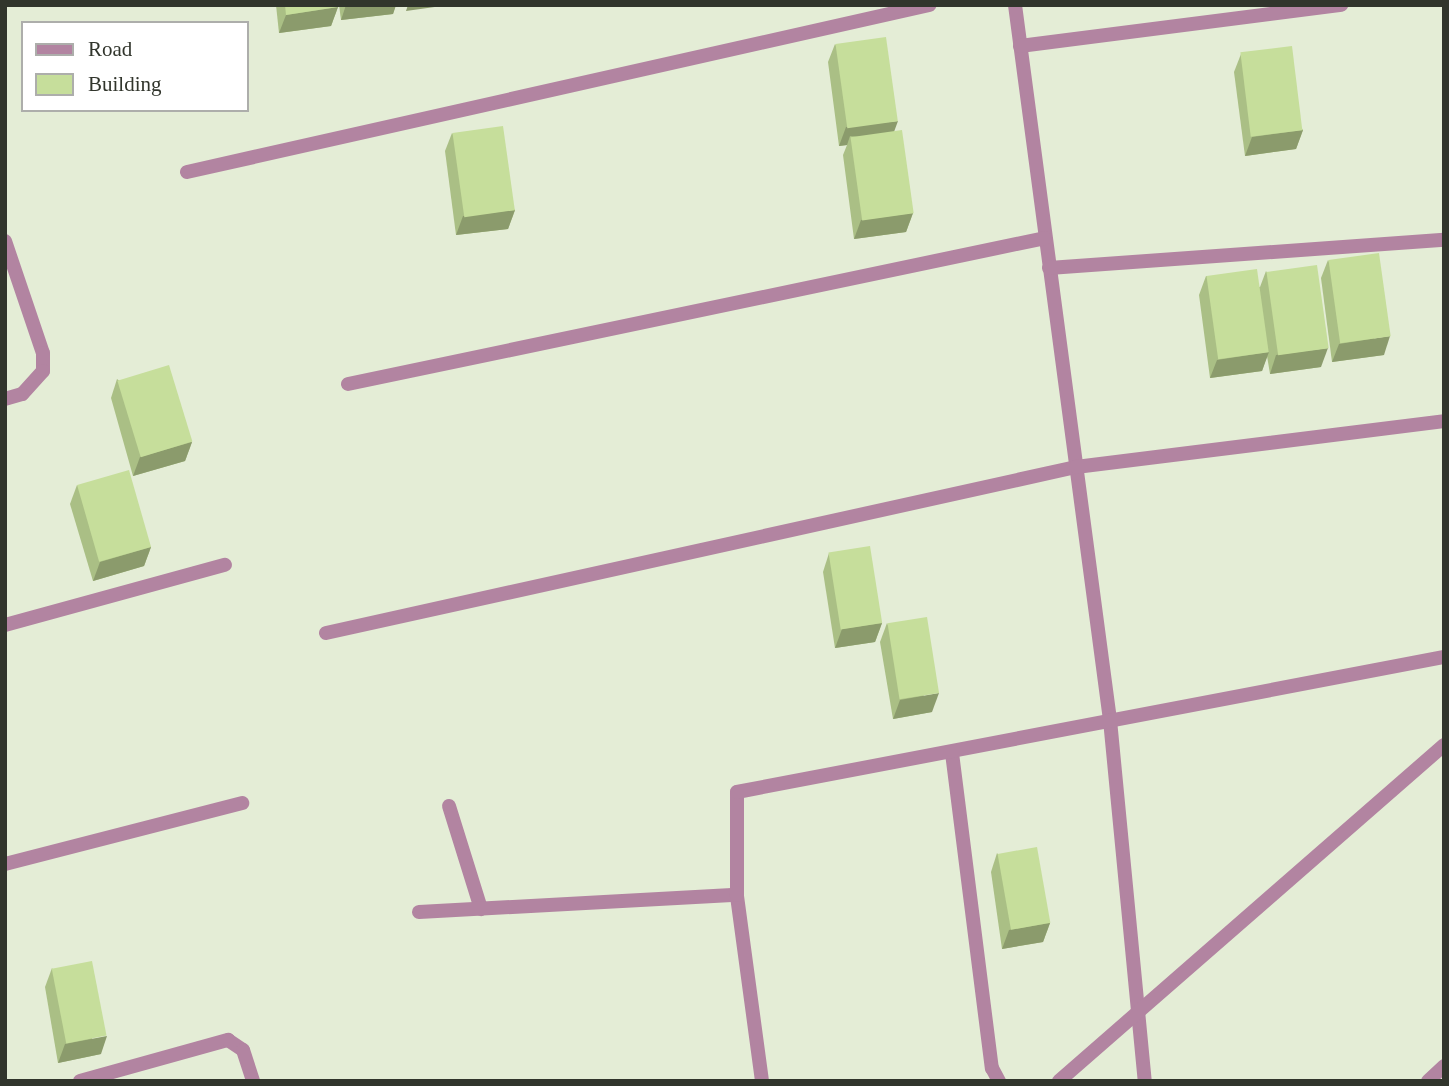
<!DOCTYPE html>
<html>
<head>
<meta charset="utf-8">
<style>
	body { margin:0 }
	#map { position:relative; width:1449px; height:1086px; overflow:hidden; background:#e4edd6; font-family:"Times New Roman",serif }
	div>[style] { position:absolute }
	.street>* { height:14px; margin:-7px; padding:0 7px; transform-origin:7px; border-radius:7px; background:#b284a1 }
	.wall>* { inset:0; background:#aabf85 }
	.shaded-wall>* { inset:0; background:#8b9b6c }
	.building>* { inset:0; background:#c6de9b; transform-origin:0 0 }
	span { translate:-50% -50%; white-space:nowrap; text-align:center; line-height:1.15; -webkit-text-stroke:7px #fff; paint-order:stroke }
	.frame { position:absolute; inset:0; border:7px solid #31352c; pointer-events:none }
	.legend { position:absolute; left:21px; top:21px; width:228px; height:91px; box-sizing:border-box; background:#fff; border:2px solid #adaeab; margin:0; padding:9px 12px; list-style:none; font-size:21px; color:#31352c }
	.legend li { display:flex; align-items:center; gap:14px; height:35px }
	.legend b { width:35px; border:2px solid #adaeab }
</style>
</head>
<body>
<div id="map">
	<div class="street">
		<div style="left:1015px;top:5px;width:721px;rotate:82.43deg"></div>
		<div style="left:1110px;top:720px;width:363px;rotate:84.5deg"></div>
		<div style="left:1020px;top:46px;width:324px;rotate:-7.3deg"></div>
		<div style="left:187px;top:172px;width:761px;rotate:-12.68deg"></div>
		<div style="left:5px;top:241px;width:118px;rotate:71.3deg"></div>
		<div style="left:43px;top:353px;width:18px;rotate:90deg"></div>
		<div style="left:43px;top:371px;width:31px;rotate:132deg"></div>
		<div style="left:22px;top:394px;width:18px;rotate:164deg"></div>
		<div style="left:1049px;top:268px;width:396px;rotate:-4.1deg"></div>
		<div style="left:348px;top:384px;width:712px;rotate:-11.83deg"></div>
		<div style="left:5px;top:625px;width:228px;rotate:-15.3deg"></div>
		<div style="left:326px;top:633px;width:768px;rotate:-12.48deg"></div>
		<div style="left:1076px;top:467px;width:371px;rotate:-7.1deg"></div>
		<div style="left:952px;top:753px;width:318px;rotate:82.8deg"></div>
		<div style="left:992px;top:1068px;width:15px;rotate:62deg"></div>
		<div style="left:449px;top:806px;width:108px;rotate:72.7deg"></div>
		<div style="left:5px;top:864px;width:245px;rotate:-14.4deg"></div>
		<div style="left:419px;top:912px;width:318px;rotate:-3.1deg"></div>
		<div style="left:80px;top:1081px;width:154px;rotate:-15.5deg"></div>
		<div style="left:228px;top:1040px;width:18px;rotate:34deg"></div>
		<div style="left:243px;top:1050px;width:33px;rotate:72deg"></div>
		<div style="left:762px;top:1081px;width:188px;rotate:-97.7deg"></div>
		<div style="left:737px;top:895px;width:103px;rotate:-90deg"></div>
		<div style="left:737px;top:792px;width:720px;rotate:-10.81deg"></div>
		<div style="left:1059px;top:1081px;width:511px;rotate:-41.11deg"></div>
		<div style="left:1428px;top:1081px;width:22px;rotate:-43deg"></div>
	</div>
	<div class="wall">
		<div style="clip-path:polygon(276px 5px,338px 5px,338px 7px,331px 26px,279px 33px)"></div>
		<div style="clip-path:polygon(339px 5px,396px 5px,393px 14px,341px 20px)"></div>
		<div style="clip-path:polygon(835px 44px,894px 131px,913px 213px,906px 232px,854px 239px,843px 155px,847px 145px,839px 146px,828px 62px)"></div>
		<div style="clip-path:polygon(1241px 54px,1303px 130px,1296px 149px,1245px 156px,1234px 72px)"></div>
		<div style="clip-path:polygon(452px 133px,515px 210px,508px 229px,456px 235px,445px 151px)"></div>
		<div style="clip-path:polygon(1328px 260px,1384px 355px,1332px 362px,1321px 278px)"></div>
		<div style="clip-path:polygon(1266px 271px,1321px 367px,1270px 374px,1267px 356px,1262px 371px,1210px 378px,1199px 295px,1206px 276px,1260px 287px)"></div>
		<div style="clip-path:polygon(117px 379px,192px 442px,185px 461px,133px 476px,111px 398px)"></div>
		<div style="clip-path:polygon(77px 485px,151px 547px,144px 566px,93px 581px,70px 504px)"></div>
		<div style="clip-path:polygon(829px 553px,882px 623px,875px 642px,835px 648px,823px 572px)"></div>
		<div style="clip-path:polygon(887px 623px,932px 712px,893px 719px,880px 642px)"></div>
		<div style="clip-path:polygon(997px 853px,1050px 923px,1043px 942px,1002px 949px,991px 872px)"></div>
		<div style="clip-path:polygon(52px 968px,101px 1054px,58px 1063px,45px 987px)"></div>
	</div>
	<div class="shaded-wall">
		<div style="clip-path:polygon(346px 5px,396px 5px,393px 14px,341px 20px)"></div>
		<div style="clip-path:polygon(408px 5px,449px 5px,406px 11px)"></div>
		<div style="clip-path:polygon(338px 7px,331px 26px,279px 33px,286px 15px)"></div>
		<div style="clip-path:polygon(898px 121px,891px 140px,850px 136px,847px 145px,839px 146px,846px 127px)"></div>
		<div style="clip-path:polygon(1303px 130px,1296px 149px,1245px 156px,1252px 137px)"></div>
		<div style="clip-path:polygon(515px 210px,508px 229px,456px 235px,463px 216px)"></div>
		<div style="clip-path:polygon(913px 213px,906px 232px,854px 239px,861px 220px)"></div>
		<div style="clip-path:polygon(1390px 336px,1384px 355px,1332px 362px,1339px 344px)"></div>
		<div style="clip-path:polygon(1328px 348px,1321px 367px,1270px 374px,1276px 355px)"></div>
		<div style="clip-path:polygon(1269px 352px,1262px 371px,1210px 378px,1217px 360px)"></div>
		<div style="clip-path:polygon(192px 442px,185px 461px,133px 476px,140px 457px)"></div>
		<div style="clip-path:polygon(151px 547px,144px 566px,93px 581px,100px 562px)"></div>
		<div style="clip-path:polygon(882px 623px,875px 642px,835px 648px,842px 629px)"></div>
		<div style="clip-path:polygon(939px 693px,932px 712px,893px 719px,900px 700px)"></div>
		<div style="clip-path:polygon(1050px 923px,1043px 942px,1002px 949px,1009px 930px)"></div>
		<div style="clip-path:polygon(107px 1036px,101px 1054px,58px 1063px,65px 1044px)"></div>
	</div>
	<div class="building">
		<div style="clip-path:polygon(285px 5px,338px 5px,338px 7px,286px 15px)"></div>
		<div style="left:886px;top:37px;width:85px;height:51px;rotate:82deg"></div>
		<div style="left:1292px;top:46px;width:85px;height:52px;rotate:83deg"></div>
		<div style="left:503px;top:126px;width:85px;height:51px;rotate:82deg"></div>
		<div style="left:902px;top:130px;width:84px;height:52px;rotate:82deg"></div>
		<div style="left:1379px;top:253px;width:84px;height:51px;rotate:82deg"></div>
		<div style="left:1317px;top:265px;width:84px;height:51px;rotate:82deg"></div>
		<div style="left:1257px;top:269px;width:84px;height:51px;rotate:82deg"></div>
		<div style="left:169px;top:365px;width:80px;height:54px;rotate:73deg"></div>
		<div style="left:129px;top:470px;width:80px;height:54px;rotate:74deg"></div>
		<div style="left:870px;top:546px;width:78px;height:42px;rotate:81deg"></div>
		<div style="left:927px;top:617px;width:77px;height:40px;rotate:81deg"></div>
		<div style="left:1037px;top:847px;width:77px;height:40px;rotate:80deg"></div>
		<div style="left:92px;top:961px;width:76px;height:41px;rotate:79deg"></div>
	</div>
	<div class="frame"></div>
	<ul class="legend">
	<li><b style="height:9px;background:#b284a1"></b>Road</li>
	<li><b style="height:19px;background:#c6de9b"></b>Building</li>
	</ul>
</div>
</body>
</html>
